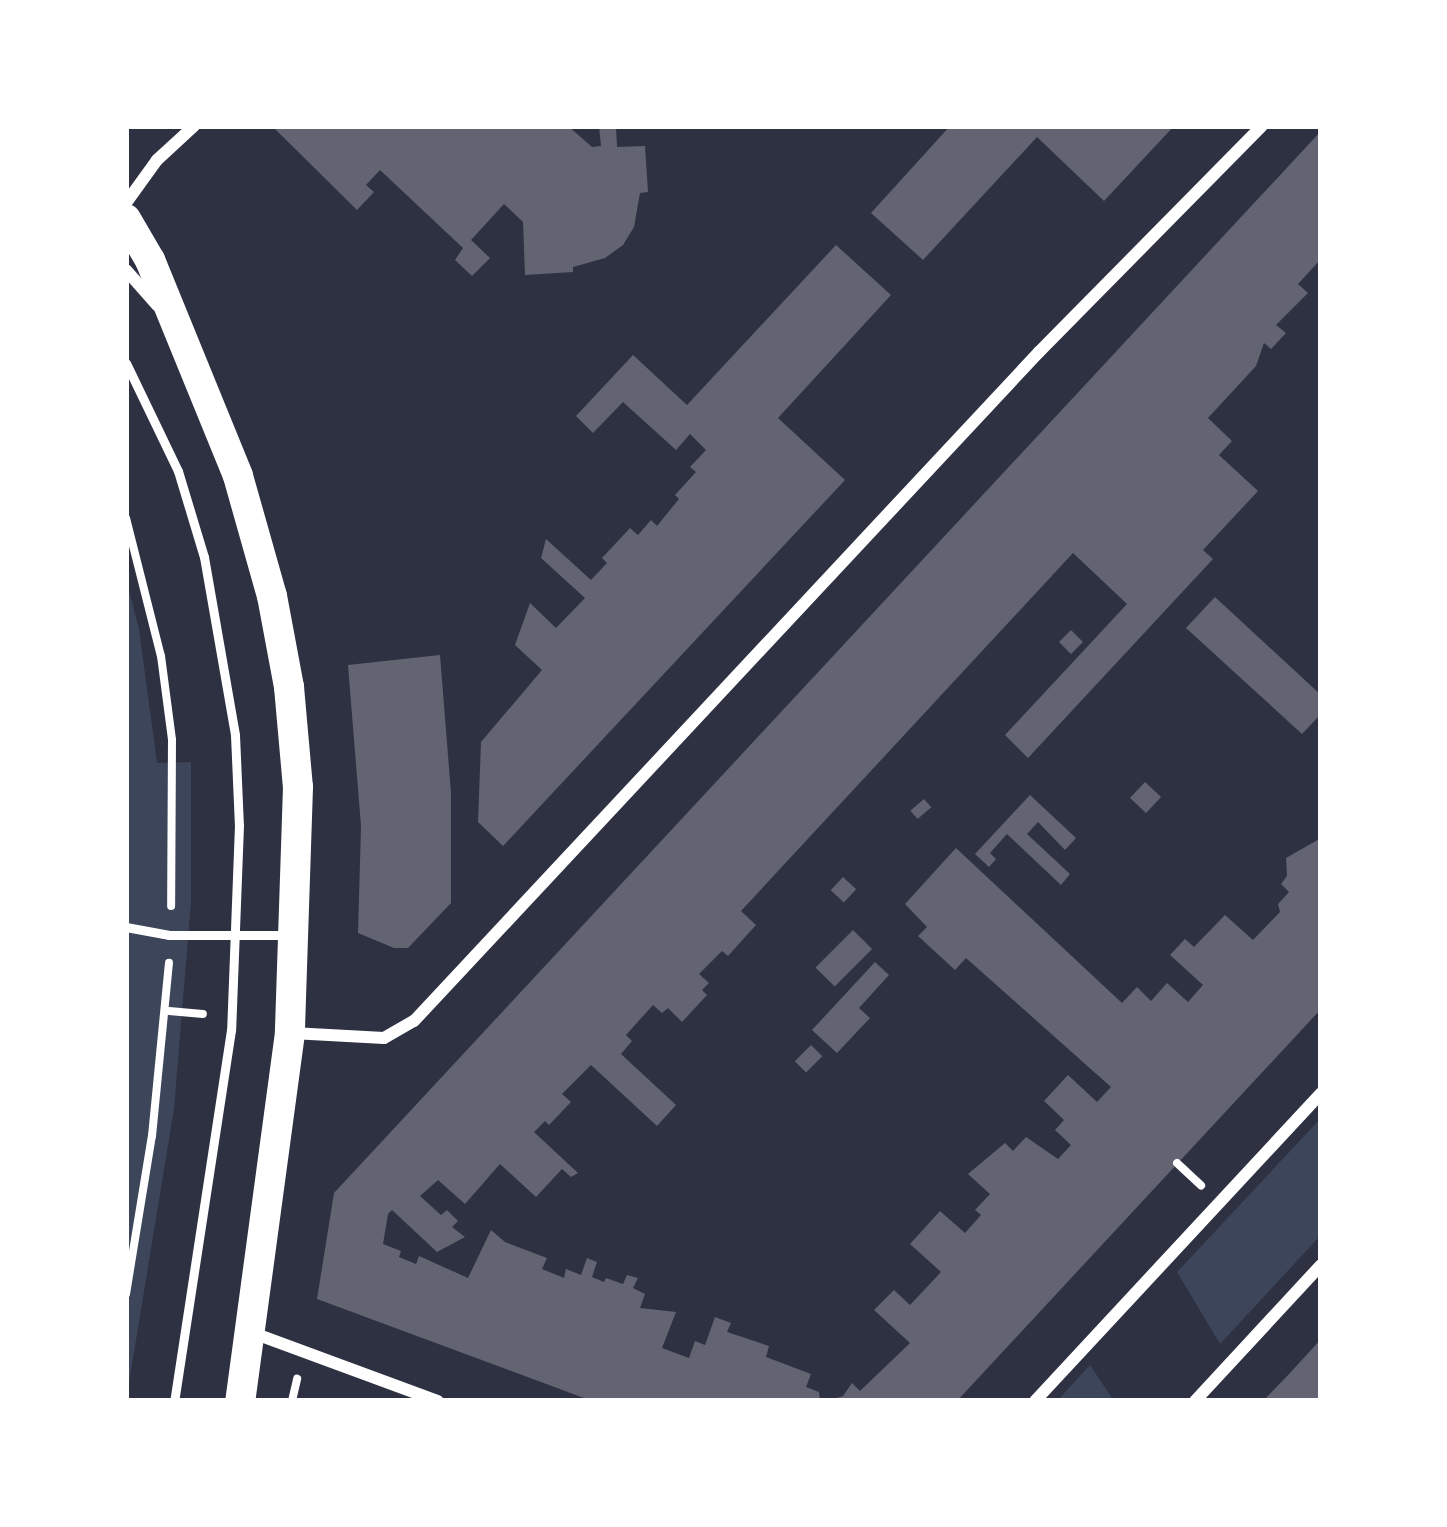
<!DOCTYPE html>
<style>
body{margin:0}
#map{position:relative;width:1447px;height:1527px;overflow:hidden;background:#2d3142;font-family:"Fira Sans Condensed",sans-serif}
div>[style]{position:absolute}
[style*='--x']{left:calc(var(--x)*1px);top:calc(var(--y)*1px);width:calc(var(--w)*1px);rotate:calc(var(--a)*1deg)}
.green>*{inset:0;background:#3c4559}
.building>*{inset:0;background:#626471;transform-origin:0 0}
.path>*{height:8px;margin:-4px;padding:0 4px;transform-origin:4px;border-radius:4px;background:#fff}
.service>*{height:9px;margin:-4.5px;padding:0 4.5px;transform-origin:4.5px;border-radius:4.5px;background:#fff}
.minor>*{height:12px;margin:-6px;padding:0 6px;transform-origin:6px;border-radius:6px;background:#fff}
.primary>*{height:30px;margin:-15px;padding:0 15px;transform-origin:15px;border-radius:15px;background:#fff}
span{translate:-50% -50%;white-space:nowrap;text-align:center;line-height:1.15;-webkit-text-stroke:10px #fff;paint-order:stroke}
.frame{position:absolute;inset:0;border:129px solid #fff;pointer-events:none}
</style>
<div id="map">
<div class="green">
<i style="clip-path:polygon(126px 579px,139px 629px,157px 763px,191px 762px,191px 902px,174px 1109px,126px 1401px)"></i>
<i style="clip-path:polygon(1321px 1118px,1321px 1235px,1220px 1344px,1177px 1272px)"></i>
<i style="clip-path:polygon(1090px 1365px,1114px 1401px,1057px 1401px)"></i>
</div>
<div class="building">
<i style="clip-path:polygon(272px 126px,568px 126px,592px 147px,601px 146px,599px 126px,616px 126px,617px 147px,645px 146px,648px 192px,640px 193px,634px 227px,623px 245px,605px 258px,573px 267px,573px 272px,525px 275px,523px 222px,504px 204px,471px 240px,490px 258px,472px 276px,455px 260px,463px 248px,380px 170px,366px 185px,374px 192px,357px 210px)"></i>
<i style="clip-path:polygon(950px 126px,1174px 126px,1104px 201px,1037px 137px,923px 260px,871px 213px)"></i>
<i style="clip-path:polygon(1321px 131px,1321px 259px,1298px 284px,1308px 293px,1276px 325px,1286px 333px,1271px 349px,1264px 343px,1256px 366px,1208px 418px,1232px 441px,1219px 455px,1258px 491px,1203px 550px,1213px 559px,1028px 758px,1005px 735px,1127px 604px,1073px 553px,741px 911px,756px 925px,728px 956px,722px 951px,699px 974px,709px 983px,702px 990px,707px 995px,682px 1022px,668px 1008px,662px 1013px,653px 1005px,626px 1035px,632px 1041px,621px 1054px,676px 1105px,657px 1126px,591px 1065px,562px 1094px,571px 1102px,549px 1125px,545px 1121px,534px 1132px,578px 1173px,571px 1177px,562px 1169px,536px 1197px,500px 1164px,465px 1204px,438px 1180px,420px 1196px,441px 1215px,447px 1210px,458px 1221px,452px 1227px,465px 1237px,437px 1252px,392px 1210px,388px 1214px,383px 1244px,401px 1251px,399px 1257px,416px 1264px,419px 1256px,468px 1278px,491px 1230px,505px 1242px,547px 1258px,542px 1269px,564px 1278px,566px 1269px,581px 1275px,587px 1258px,597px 1262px,592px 1277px,604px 1282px,606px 1278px,623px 1284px,627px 1275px,638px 1278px,633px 1288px,645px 1294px,640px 1308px,676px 1312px,662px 1348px,689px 1358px,695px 1341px,705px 1345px,715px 1317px,731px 1323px,727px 1332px,769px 1346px,766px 1357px,811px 1374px,806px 1387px,819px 1392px,820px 1401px,592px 1401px,317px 1299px,334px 1193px)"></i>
<i style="clip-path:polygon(836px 245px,891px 295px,778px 418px,845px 480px,503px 846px,478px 822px,481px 742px,542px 670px,515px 645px,530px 603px,556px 628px,585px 598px,541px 558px,546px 539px,591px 580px,607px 563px,602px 558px,630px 528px,638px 535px,651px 520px,657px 526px,679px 499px,675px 495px,696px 472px,690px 467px,706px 450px,690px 434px,676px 450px,623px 402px,593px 433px,576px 416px,633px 355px,687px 405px)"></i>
<i style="clip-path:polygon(1215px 597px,1321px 695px,1321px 714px,1302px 734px,1186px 628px)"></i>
<i style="left:1071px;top:630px;width:17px;height:17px;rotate:45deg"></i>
<i style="clip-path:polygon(440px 655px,451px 793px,451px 903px,408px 948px,394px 948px,358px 933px,361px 826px,348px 665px)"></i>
<i style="left:1145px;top:782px;width:22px;height:22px;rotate:43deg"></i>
<i style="clip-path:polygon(1030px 795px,1076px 838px,1065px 850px,1038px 822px,1027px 834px,1070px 874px,1061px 885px,1007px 834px,990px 853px,996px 859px,989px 867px,975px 854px)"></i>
<i style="left:924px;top:799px;width:11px;height:18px;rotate:49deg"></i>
<i style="clip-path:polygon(1321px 838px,1321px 1009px,957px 1401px,827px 1401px,843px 1396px,852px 1383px,860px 1391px,910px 1343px,874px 1310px,894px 1290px,910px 1305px,941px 1272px,910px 1244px,940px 1211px,965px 1233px,981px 1215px,975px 1210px,990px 1194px,968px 1174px,1005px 1143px,1013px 1151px,1026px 1137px,1058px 1159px,1071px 1145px,1055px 1130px,1064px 1120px,1044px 1101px,1068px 1075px,1097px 1102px,1111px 1087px,966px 958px,955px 970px,918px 936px,927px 927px,905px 904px,956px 848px,1122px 1003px,1137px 987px,1151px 1001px,1167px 983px,1188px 1002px,1203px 985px,1170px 955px,1185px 939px,1194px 947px,1225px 915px,1253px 940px,1280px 912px,1278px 904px,1289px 892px,1281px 884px,1287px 876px,1286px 858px)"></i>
<i style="left:843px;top:877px;width:18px;height:18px;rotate:43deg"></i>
<i style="left:853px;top:930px;width:27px;height:53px;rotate:45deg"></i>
<i style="clip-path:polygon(875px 962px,889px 975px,859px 1008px,870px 1018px,837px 1053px,812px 1030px)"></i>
<i style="left:811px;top:1045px;width:16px;height:23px;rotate:45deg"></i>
<i style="clip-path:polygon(1321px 1339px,1321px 1401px,1263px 1401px,1290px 1373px)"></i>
</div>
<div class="path">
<i style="--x:126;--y:518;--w:142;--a:75.8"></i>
<i style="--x:161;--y:656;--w:85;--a:82.5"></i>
<i style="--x:172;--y:740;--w:166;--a:90.3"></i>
<i style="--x:169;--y:1011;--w:34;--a:5"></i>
<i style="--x:1177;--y:1163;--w:33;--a:43"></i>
<i style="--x:126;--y:1294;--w:160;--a:-80.7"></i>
<i style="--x:152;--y:1136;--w:174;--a:-84.4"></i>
<i style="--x:292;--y:1401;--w:23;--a:-77"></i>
</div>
<div class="service">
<i style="--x:126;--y:363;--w:120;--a:64.3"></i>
<i style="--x:178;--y:471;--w:90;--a:73.2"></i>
<i style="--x:204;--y:557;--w:181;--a:80.1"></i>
<i style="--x:235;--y:735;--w:90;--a:87.5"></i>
<i style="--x:239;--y:825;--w:205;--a:92.2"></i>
<i style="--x:231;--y:1030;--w:375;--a:98.7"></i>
<i style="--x:126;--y:927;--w:44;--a:10.5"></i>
<i style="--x:169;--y:935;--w:119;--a:0"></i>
</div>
<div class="minor">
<i style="--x:126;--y:203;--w:53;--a:-54.2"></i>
<i style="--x:157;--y:160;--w:50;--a:-42.6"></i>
<i style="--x:126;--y:270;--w:47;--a:48.5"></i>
<i style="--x:292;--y:1033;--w:92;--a:3.1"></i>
<i style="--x:384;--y:1038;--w:34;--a:-30"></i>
<i style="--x:414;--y:1021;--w:916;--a:-46.95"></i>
<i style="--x:1039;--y:352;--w:317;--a:-45.4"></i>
<i style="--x:253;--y:1333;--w:197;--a:20.2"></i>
<i style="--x:1035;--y:1401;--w:420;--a:-47.1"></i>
<i style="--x:1195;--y:1401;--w:185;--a:-47.2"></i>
</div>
<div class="primary">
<i style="--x:126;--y:219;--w:48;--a:59.7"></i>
<i style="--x:150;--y:260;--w:233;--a:67.8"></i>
<i style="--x:238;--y:476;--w:125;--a:74.2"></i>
<i style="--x:272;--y:596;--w:93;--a:79.4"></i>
<i style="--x:289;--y:687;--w:100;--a:84.9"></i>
<i style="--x:298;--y:787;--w:246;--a:91.9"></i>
<i style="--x:290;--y:1033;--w:371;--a:97.7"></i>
</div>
<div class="frame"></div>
</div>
